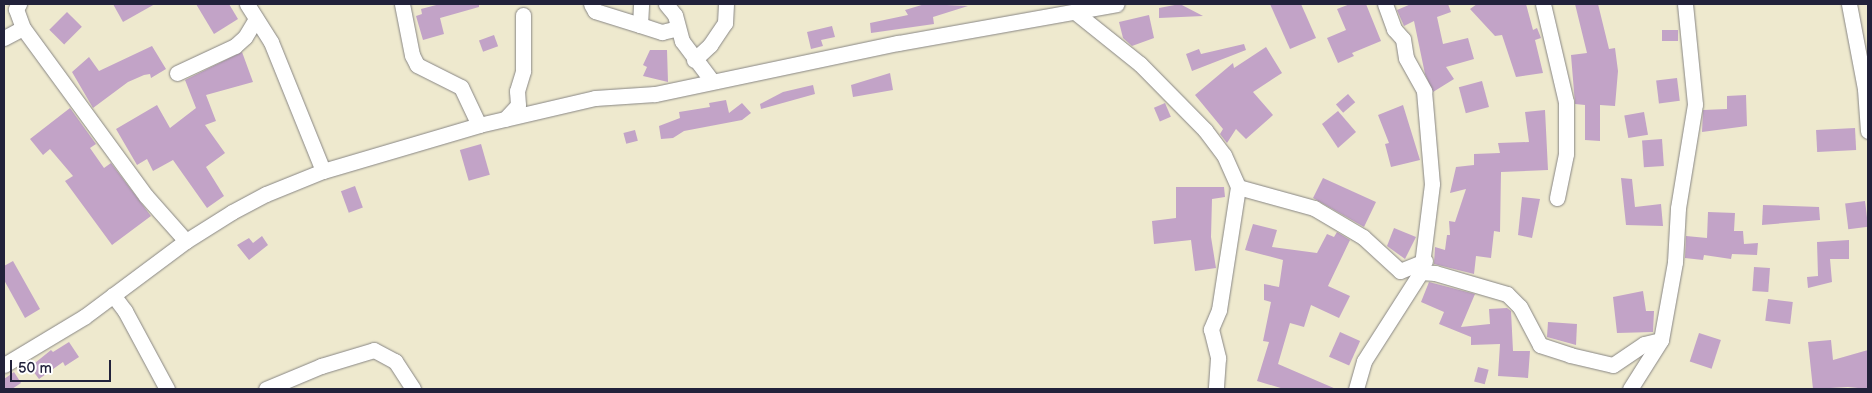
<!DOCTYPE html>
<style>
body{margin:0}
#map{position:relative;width:1872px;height:393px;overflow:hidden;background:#eee9ce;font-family:"Balsamiq Sans",sans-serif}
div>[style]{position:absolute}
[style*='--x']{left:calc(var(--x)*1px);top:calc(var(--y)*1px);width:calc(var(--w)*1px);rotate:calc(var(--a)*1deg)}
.building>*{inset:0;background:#c2a3c7;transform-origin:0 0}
.roads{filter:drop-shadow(0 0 1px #888684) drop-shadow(0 0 1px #888684)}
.minor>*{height:15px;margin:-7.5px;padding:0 7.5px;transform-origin:7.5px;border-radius:7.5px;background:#fff}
span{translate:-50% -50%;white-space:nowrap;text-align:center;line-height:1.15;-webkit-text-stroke:5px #fff;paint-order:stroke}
.frame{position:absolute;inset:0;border:5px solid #22223b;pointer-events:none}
.scale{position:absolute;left:10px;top:360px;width:101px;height:22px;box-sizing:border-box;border:2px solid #22223b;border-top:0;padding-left:6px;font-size:15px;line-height:18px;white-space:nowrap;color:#22223b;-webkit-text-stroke:4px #fff;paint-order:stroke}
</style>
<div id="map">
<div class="building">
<i style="clip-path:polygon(113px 4px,155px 4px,123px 22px)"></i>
<i style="clip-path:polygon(196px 4px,229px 4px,238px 19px,214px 34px)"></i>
<i style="clip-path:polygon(440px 4px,479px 4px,479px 7px,440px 18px,444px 34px,423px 40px,416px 16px,422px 14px,421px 9px)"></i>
<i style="clip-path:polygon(925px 4px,968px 6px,933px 17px,934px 24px,871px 33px,870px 23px,908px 15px,905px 10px)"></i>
<i style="clip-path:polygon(1180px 4px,1203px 16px,1159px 18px,1159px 8px)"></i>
<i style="clip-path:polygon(1270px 4px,1301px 4px,1316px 38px,1290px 49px)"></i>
<i style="clip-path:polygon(1350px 4px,1366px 4px,1381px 41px,1352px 53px,1354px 56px,1338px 63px,1327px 38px,1346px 30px,1337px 9px)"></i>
<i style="clip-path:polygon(1411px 4px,1448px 4px,1451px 12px,1437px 17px,1443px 44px,1468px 38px,1474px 59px,1446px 67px,1454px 79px,1433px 92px,1425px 74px,1414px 21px,1404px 26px,1397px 10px)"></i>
<i style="clip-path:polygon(1477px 4px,1526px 4px,1533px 30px,1537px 28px,1541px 38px,1535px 40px,1543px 73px,1516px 77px,1502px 35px,1495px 36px,1470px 9px)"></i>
<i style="clip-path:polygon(1575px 4px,1598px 4px,1609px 49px,1615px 48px,1618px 71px,1615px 106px,1600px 105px,1600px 141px,1585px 140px,1585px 105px,1575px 104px,1571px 55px,1587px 53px)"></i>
<i style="left:67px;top:12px;width:21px;height:25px;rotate:45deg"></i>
<i style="clip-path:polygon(1149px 15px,1154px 38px,1132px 46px,1123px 38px,1119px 22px)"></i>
<i style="clip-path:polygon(832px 26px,835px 37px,821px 40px,823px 46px,811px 49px,807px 32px)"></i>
<i style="left:1662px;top:30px;width:16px;height:11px"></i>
<i style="left:494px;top:35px;width:12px;height:16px;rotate:70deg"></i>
<i style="clip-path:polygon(1244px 44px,1246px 50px,1192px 71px,1186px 54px,1199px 49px,1201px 54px)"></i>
<i style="clip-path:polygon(152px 46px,166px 69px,151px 78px,150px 74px,144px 75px,128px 82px,93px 108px,72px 72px,89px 57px,99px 71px)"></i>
<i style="clip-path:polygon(1266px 47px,1282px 73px,1253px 92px,1273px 115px,1246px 139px,1236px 129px,1227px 143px,1220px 134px,1223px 129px,1195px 95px,1233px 63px,1234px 68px)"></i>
<i style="clip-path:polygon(650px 50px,667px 50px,668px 82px,643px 76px,647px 67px,643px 65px)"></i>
<i style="clip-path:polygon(242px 52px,253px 82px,206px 95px,216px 121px,205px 125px,225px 153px,206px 167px,224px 196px,207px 208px,173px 160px,153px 171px,147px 159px,137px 165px,116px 129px,157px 105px,170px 128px,196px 108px,185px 80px)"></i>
<i style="clip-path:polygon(890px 73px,893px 90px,853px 97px,851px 85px)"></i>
<i style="left:1677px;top:78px;width:23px;height:21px;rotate:83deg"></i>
<i style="left:1482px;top:81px;width:27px;height:24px;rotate:75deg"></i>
<i style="clip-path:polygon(813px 85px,815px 94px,761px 109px,760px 104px,783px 92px)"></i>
<i style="left:1348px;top:94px;width:11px;height:16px;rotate:49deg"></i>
<i style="clip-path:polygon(1746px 95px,1747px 126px,1702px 132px,1703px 110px,1727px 109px,1727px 96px)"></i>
<i style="clip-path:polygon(726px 100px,729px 113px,742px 103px,751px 113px,742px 120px,684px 131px,673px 138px,661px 139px,659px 126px,680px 118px,679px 112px,710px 107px,709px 103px)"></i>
<i style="left:1165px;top:103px;width:15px;height:12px;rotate:67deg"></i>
<i style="clip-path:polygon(1403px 105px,1420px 160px,1391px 167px,1385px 144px,1389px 143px,1378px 115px)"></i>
<i style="clip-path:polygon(70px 108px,96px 144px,90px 148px,104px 168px,111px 163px,151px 216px,112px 245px,65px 181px,73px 176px,50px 149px,43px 155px,30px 139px)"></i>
<i style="clip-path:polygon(1545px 110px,1548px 170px,1501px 172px,1500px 232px,1494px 231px,1491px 258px,1476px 256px,1474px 274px,1434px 264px,1435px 247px,1445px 250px,1447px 235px,1450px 235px,1449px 221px,1455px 222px,1466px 189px,1450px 193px,1456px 167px,1474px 165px,1474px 154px,1500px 153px,1498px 143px,1529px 142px,1525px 112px)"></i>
<i style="clip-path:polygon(1338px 111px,1356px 132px,1338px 148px,1322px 124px)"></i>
<i style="left:1644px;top:112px;width:23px;height:20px;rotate:80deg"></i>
<i style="left:1855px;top:128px;width:22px;height:39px;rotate:87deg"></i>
<i style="left:635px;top:130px;width:11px;height:12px;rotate:75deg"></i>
<i style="left:1662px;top:139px;width:27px;height:20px;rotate:86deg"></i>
<i style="left:481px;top:144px;width:32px;height:22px;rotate:74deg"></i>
<i style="clip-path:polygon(1323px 178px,1376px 202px,1364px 227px,1313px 198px)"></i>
<i style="clip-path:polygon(1621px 178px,1632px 179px,1635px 207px,1661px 204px,1663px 226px,1626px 225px)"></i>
<i style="left:355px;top:186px;width:23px;height:15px;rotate:70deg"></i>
<i style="clip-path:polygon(1176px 187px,1224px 187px,1225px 197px,1212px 199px,1211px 237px,1216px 268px,1195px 271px,1191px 240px,1154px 244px,1152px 221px,1176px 218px)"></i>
<i style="clip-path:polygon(1522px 197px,1540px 199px,1532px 238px,1518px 235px)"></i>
<i style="left:1865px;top:201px;width:26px;height:20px;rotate:83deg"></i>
<i style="clip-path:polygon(1763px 205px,1819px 207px,1820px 220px,1762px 225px)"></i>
<i style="clip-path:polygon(1708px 212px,1735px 213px,1734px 231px,1743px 231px,1744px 244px,1758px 243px,1757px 255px,1732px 254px,1731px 259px,1704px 255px,1703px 260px,1685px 258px,1686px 236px,1707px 238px)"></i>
<i style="clip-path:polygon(1253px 224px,1277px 230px,1272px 247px,1317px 253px,1327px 234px,1334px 237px,1337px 232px,1350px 240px,1328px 286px,1350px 296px,1339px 318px,1311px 305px,1304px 327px,1290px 323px,1278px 364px,1336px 389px,1284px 389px,1257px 381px,1269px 342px,1263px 341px,1271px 302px,1264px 300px,1264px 284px,1279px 287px,1283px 260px,1245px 250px)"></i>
<i style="clip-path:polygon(1394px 228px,1416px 237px,1405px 259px,1387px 246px)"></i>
<i style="clip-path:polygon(262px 236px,268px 245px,249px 260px,237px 245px,249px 238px,253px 243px)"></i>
<i style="clip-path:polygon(1849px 240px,1849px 259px,1830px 259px,1832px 282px,1808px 288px,1807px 277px,1818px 276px,1817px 242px)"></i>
<i style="clip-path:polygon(13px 261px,40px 309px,25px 318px,4px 280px,4px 266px)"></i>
<i style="left:1754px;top:267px;width:16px;height:24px;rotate:4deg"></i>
<i style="clip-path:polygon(1429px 282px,1475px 294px,1461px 327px,1490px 324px,1489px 309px,1507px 308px,1511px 311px,1513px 351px,1530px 351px,1528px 378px,1498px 376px,1500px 344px,1471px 345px,1471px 337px,1439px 324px,1444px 312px,1421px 302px)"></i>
<i style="clip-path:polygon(1643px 291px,1646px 311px,1654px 311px,1653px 332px,1617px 333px,1613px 297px)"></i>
<i style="left:1768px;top:299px;width:25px;height:22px;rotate:7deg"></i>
<i style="clip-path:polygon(1548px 322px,1577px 324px,1576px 345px,1547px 337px)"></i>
<i style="left:1340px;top:332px;width:22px;height:27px;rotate:24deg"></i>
<i style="left:1699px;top:333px;width:23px;height:30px;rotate:18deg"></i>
<i style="clip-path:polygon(1831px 340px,1833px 360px,1868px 350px,1868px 389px,1848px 387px,1813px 389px,1808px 342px)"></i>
<i style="clip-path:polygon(69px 342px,79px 357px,65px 366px,63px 362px,39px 379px,30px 367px,51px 350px,53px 352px)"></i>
<i style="left:1478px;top:367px;width:11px;height:15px;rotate:15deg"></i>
<i style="clip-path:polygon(14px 372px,21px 383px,12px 389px,4px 389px,4px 379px)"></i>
</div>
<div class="roads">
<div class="minor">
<i style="--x:19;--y:4;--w:6;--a:121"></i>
<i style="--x:16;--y:9;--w:20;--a:70"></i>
<i style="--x:23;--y:28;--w:208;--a:53.8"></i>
<i style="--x:146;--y:196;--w:60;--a:48.4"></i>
<i style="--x:247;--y:4;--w:45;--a:57.7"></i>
<i style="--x:271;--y:42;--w:139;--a:68"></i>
<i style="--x:402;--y:4;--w:52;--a:78.9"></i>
<i style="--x:412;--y:55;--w:11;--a:63"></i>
<i style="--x:417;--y:65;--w:49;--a:26.6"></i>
<i style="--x:461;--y:87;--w:42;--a:64.7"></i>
<i style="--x:591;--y:4;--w:8;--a:60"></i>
<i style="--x:595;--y:11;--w:47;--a:17.3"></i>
<i style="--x:640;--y:25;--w:21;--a:-87"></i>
<i style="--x:666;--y:4;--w:14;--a:51"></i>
<i style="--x:675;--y:15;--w:27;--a:75"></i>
<i style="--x:682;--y:41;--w:50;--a:53.1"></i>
<i style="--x:1385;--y:4;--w:27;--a:70"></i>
<i style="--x:1394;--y:29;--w:13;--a:48"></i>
<i style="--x:1403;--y:39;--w:19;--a:81"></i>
<i style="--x:1406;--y:58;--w:38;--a:61"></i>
<i style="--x:1424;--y:91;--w:93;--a:85.1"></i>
<i style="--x:1432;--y:184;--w:89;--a:97.1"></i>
<i style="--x:1421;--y:272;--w:14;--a:4"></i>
<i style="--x:1435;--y:273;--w:75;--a:16.3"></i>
<i style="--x:1507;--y:294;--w:18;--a:45"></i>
<i style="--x:1520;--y:307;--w:43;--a:62.2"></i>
<i style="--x:1540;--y:345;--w:32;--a:18"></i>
<i style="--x:1570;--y:355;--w:44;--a:13.1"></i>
<i style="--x:1613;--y:365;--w:37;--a:-34"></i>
<i style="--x:1644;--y:344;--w:17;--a:-13"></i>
<i style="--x:1543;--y:4;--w:101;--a:76.8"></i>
<i style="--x:1566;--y:102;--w:52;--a:90"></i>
<i style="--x:1566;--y:154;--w:45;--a:101.6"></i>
<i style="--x:1849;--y:4;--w:86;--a:79.3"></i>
<i style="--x:1865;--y:89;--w:42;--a:85.9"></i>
<i style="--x:1075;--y:12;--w:83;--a:38.7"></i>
<i style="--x:1140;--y:64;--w:93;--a:45.4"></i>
<i style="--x:1205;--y:130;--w:31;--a:53"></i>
<i style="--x:1224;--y:155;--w:35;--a:66"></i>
<i style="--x:1238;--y:187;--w:124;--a:98.8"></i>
<i style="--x:1219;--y:310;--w:21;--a:113"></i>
<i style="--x:1211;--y:329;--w:30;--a:76"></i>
<i style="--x:1218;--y:358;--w:31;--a:94"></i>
<i style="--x:640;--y:25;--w:23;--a:18"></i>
<i style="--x:662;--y:32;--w:16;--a:-14"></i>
<i style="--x:4;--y:38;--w:21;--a:-28"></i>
<i style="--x:694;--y:60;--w:22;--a:-43"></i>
<i style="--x:710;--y:45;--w:27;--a:-56"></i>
<i style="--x:725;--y:23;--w:19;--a:-87"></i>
<i style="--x:177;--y:73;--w:64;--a:-25"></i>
<i style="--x:235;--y:46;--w:13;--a:-42"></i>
<i style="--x:245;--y:37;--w:21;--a:-59"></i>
<i style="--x:505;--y:119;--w:19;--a:-47"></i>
<i style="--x:518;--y:105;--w:14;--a:-94"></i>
<i style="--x:517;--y:91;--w:21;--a:-73"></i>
<i style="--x:523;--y:71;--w:56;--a:-90"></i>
<i style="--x:1238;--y:187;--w:79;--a:15.4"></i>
<i style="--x:1314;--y:208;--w:57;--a:30.6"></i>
<i style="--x:1363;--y:237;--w:50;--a:42.6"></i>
<i style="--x:1400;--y:271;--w:27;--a:-22"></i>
<i style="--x:113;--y:295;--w:20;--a:53"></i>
<i style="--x:125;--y:311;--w:89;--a:61.7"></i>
<i style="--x:4;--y:365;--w:93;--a:-31"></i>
<i style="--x:84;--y:317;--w:127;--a:-36.7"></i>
<i style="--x:186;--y:241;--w:54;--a:-32.2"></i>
<i style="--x:232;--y:212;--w:38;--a:-28"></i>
<i style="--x:266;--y:194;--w:61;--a:-22"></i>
<i style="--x:323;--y:171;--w:163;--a:-16.4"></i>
<i style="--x:479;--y:125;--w:119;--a:-13.1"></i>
<i style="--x:595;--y:98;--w:60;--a:-3.8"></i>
<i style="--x:655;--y:94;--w:248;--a:-11.9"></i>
<i style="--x:898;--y:43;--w:222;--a:-10.1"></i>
<i style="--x:266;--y:389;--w:60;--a:-22.7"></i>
<i style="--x:321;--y:366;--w:55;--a:-16.8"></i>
<i style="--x:374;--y:350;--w:24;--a:28"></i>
<i style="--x:395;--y:361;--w:33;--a:57"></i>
<i style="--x:1356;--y:389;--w:29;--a:-74"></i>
<i style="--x:1364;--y:361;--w:106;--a:-57.4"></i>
<i style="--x:1630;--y:389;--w:58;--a:-57.7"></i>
<i style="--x:1661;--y:340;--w:79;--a:-79.8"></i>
<i style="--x:1675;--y:262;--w:54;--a:-86.8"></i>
<i style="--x:1678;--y:208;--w:105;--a:-80.7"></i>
<i style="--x:1695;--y:104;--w:100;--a:-95.7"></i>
</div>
</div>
<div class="frame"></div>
<div class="scale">50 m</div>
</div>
